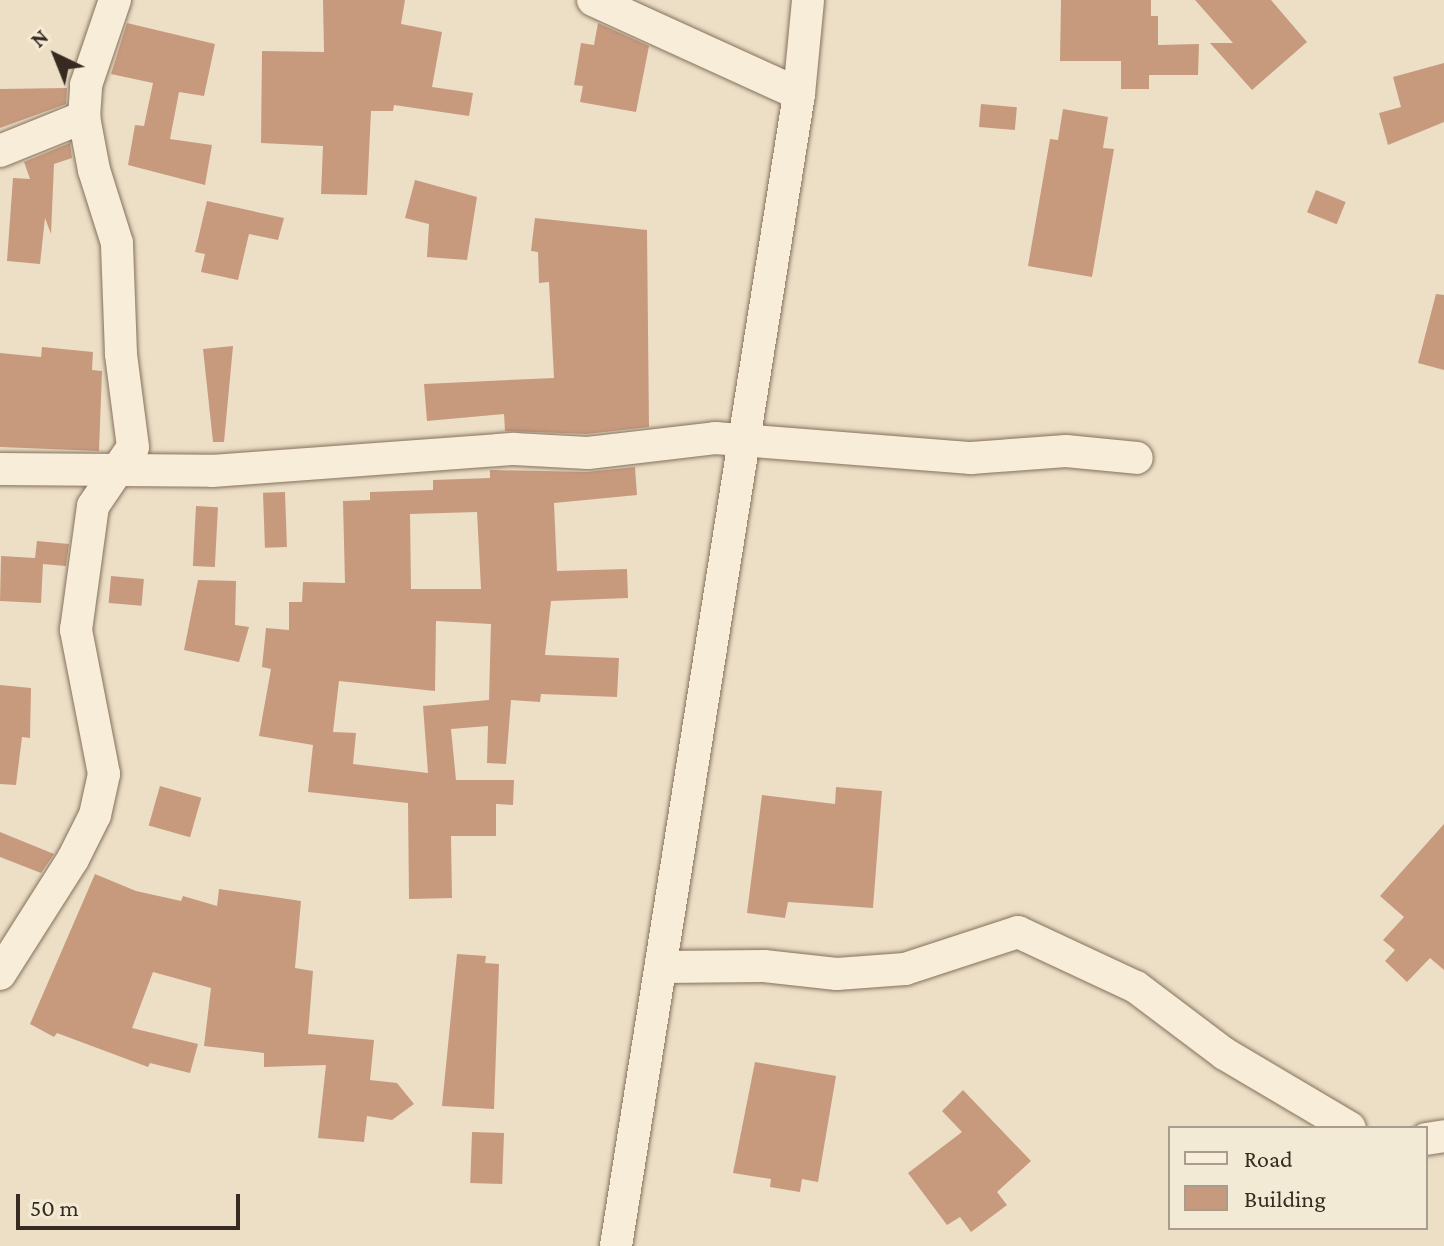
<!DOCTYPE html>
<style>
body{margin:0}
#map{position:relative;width:1444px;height:1246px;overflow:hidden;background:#ecdfc6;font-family:"Crimson Pro",serif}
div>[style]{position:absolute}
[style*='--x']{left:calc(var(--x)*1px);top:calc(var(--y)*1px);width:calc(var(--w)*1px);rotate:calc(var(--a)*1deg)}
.building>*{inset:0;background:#c79a7e;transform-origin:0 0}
.roads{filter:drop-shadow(0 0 2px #86715d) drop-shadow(0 0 2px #86715d)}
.minor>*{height:32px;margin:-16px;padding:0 16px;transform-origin:16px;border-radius:16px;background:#f7edd8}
span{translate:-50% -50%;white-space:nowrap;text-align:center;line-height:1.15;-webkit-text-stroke:7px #f3ead5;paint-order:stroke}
.legend{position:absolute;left:1168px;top:1126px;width:260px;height:104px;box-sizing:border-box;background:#f3ead5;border:2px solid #a89d8d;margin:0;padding:10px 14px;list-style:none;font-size:24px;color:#372a20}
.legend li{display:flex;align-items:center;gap:16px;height:40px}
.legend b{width:40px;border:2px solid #a89d8d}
.north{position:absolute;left:16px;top:16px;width:80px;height:80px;-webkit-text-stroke:6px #f3ead5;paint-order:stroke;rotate:317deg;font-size:22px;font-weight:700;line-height:32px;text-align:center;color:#372a20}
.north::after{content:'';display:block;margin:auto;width:28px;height:36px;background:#372a20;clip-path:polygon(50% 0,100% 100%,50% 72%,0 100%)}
.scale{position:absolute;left:16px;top:1194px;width:224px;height:36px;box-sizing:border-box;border:4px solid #372a20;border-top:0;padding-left:10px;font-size:24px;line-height:28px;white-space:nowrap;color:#372a20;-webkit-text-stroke:6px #f3ead5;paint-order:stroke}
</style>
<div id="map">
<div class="building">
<i style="clip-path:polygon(323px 0,405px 0,401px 24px,442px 32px,432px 87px,473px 93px,469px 116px,394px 105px,393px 111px,371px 111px,367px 195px,321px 194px,323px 146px,261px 143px,262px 51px,324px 52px)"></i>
<i style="clip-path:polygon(1061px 0,1151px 0,1151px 16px,1158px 16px,1158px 45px,1199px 44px,1198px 75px,1149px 75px,1149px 89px,1121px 89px,1121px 61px,1060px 61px)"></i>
<i style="clip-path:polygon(1195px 0,1271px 0,1307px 42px,1252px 90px,1210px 43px,1233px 43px)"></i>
<i style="clip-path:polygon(127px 23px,215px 44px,204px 96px,179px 92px,170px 139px,212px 145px,205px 185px,128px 165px,135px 125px,144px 126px,153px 83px,111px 74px)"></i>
<i style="clip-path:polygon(598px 23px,649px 46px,636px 112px,580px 102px,583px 86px,574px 85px,581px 43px,594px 45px)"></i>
<i style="clip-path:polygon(1444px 63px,1444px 122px,1388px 145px,1379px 113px,1401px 107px,1393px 77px)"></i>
<i style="clip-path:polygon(67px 88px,66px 104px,0 128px,0 89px)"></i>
<i style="left:981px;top:104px;width:36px;height:23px;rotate:5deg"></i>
<i style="clip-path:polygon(1063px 109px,1108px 117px,1103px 148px,1114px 149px,1092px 277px,1028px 266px,1050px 139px,1058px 140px)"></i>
<i style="clip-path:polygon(70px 143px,72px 158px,54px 164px,51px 234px,45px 218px,40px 264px,7px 261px,13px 178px,30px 179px,24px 162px)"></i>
<i style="clip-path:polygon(415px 180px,477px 197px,467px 260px,427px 257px,429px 224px,405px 218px)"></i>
<i style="left:1316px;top:190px;width:32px;height:24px;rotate:22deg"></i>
<i style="clip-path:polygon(207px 201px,284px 218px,278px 240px,249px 234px,238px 280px,201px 272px,205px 254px,195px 252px)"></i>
<i style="clip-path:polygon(535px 218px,647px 230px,649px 427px,587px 434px,505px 431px,504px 414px,427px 421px,424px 384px,554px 378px,549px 282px,539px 283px,538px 252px,531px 251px)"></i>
<i style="clip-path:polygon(1436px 294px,1444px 295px,1444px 370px,1418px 363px)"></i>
<i style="clip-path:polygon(233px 346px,224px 442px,213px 442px,203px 349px)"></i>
<i style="clip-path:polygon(42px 347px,93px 352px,92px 370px,102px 371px,99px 451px,0 447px,0 353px,41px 357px)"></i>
<i style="clip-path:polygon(evenodd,635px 467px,637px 495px,554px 503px,557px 571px,627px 569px,628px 598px,551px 601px,545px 655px,619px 658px,617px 697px,541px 694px,540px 702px,511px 700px,506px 764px,487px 763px,488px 726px,451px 729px,456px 780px,514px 780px,513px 805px,496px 804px,496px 836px,451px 836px,452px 898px,409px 899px,408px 803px,308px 792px,313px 745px,259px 736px,271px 669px,262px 667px,266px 628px,289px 630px,289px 602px,302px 602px,303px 582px,345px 583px,343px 501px,370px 500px,370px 492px,433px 490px,433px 480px,490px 478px,490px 470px,587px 472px,635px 467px,477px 512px,481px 589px,411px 589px,410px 514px,477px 512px,635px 467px,436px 621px,491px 624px,489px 700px,423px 706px,428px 773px,353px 764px,356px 733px,333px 732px,339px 681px,435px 691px,436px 621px)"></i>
<i style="left:285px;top:492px;width:55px;height:22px;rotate:88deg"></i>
<i style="left:196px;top:506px;width:22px;height:60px;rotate:3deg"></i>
<i style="clip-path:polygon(37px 541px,69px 544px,66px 566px,43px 564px,41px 603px,0 601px,1px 556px,35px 558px)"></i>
<i style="left:111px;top:576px;width:33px;height:27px;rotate:5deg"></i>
<i style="clip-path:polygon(198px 580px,236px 581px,235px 625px,249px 627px,239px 662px,184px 650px)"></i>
<i style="clip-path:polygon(0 685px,31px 688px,30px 738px,22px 737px,16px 785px,0 784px)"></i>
<i style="left:160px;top:786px;width:43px;height:41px;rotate:16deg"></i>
<i style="clip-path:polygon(836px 787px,882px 791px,873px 908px,788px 902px,785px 918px,747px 913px,762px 795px,835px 804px)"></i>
<i style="clip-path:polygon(1444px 824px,1444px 970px,1430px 958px,1407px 982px,1385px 961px,1395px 950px,1383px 940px,1404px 917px,1380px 896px)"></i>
<i style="clip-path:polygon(0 832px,54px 854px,41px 873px,0 857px)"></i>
<i style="clip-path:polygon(95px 874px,136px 891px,181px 901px,183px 896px,217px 906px,219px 889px,301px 901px,295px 968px,313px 971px,308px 1034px,374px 1040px,370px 1080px,397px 1083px,414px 1104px,392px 1120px,367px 1116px,364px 1142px,318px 1138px,326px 1065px,264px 1067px,264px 1053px,204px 1046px,211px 988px,153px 972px,132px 1028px,198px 1044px,190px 1073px,150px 1063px,148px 1067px,57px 1033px,54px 1037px,30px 1024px)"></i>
<i style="clip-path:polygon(457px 954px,486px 956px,485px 963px,499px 964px,494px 1109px,442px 1106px)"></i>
<i style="clip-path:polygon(755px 1062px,836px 1076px,818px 1182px,802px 1179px,800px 1192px,770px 1187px,771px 1179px,733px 1173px)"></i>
<i style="clip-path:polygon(963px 1090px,1031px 1161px,997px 1192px,1007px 1205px,971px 1232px,960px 1217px,947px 1225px,908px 1173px,962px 1132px,942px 1111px)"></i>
<i style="left:472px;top:1132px;width:32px;height:51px;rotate:2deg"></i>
</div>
<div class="roads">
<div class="minor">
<i style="--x:593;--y:0;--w:226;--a:24.5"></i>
<i style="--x:0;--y:151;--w:91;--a:-22"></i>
<i style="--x:0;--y:469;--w:212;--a:0.5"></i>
<i style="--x:212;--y:471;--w:303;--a:-4.2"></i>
<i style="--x:514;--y:449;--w:74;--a:3.1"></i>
<i style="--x:588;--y:453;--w:128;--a:-6.7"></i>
<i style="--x:715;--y:438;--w:257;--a:4.5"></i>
<i style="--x:971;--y:458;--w:95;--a:-4.2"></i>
<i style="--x:1066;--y:451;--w:71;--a:5.6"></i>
<i style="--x:664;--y:967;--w:100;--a:-0.6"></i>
<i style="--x:764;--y:966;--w:73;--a:6.3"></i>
<i style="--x:837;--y:974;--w:68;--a:-4.2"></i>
<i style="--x:905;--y:969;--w:119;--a:-18.1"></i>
<i style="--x:1018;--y:932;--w:130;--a:25"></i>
<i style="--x:1136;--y:987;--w:111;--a:37"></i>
<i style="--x:1225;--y:1054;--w:145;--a:30.6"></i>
<i style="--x:0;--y:974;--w:136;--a:-57.6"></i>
<i style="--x:73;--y:859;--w:49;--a:-63.4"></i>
<i style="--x:95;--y:815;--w:42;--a:-77.6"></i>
<i style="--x:104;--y:774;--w:147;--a:-101"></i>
<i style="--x:76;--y:630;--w:125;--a:-82.2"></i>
<i style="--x:93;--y:506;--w:71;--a:-55.9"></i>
<i style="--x:133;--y:447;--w:94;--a:-97.4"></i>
<i style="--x:121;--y:354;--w:111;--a:-92.1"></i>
<i style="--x:117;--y:243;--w:77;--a:-107.5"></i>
<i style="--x:94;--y:170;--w:54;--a:-100.7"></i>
<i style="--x:84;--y:117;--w:32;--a:-86"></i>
<i style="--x:86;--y:85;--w:90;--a:-71.2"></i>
<i style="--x:1426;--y:1139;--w:18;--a:-9"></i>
<i style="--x:616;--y:1246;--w:1166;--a:-80.97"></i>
<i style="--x:799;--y:94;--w:94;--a:-84.5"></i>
</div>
</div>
<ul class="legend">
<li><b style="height:10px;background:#f7edd8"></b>Road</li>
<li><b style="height:22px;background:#c79a7e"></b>Building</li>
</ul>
<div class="north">N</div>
<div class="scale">50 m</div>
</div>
